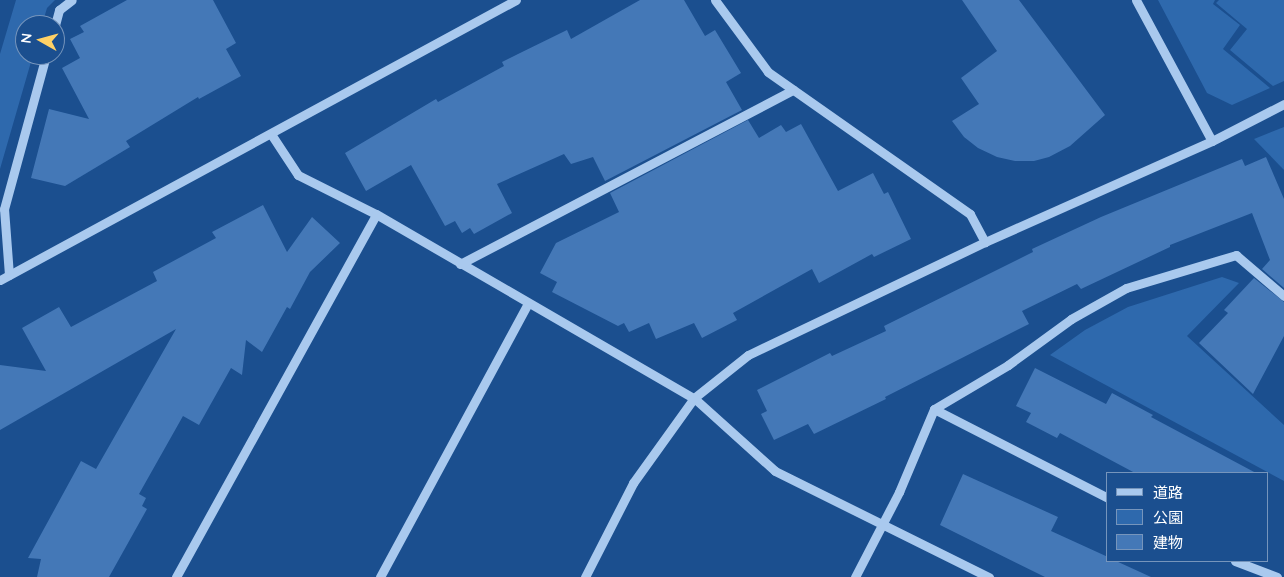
<!DOCTYPE html>
<meta charset="utf-8">
<style>
body{margin:0}
#map{position:relative;width:1284px;height:577px;overflow:hidden;background:#1b4f8f;font-family:Quicksand,"Noto Sans JP",sans-serif}
div>[style]{position:absolute}
[style*='--x']{left:calc(var(--x)*1px);top:calc(var(--y)*1px);width:calc(var(--w)*1px);rotate:calc(var(--a)*1deg)}
.green>*{inset:0;background:#2e69ad}
.building>*{inset:0;background:#4478b7}
.minor>*{height:9px;margin:-4.5px;padding:0 4.5px;transform-origin:4.5px;border-radius:4.5px;background:#a9c9ee}
span{translate:-50% -50%;white-space:nowrap;text-align:center;line-height:1.15;-webkit-text-stroke:4px #1b4f8f;paint-order:stroke}
.legend{position:absolute;left:1106px;top:472px;width:162px;height:90px;box-sizing:border-box;background:#1b4f8f;border:1px solid #7695bc;margin:0;padding:6px 9px;list-style:none;font-size:15px;color:#fff}
.legend li{display:flex;align-items:center;gap:10px;height:25px}
.legend b{width:25px;border:1px solid #7695bc}
.north{position:absolute;left:15px;top:15px;width:50px;height:50px;box-sizing:border-box;background:#1b4f8f;border:1px solid #7695bc;border-radius:50%;rotate:277deg;font-size:14px;font-weight:700;line-height:20px;text-align:center;color:#fff}
.north::after{content:'';display:block;margin:auto;width:18px;height:22px;background:#ffd166;clip-path:polygon(50% 0,100% 100%,50% 72%,0 100%)}
</style>
<div id="map">
<div class="green">
<i style="clip-path:polygon(16px 0,55px 0,47px 8px,42px 25px,25px 25px,25px 55px,33px 55px,0 169px,0 54px)"></i>
<i style="clip-path:polygon(1158px 0,1215px 0,1213px 4px,1240px 25px,1223px 49px,1270px 88px,1232px 105px,1207px 93px)"></i>
<i style="clip-path:polygon(1219px 0,1284px 0,1284px 81px,1273px 86px,1230px 50px,1247px 29px,1216px 3px)"></i>
<i style="clip-path:polygon(1284px 127px,1284px 170px,1254px 139px)"></i>
<i style="clip-path:polygon(1222px 277px,1239px 283px,1187px 336px,1284px 425px,1284px 481px,1050px 355px,1085px 330px,1128px 307px)"></i>
</div>
<div class="building">
<i style="clip-path:polygon(127px 0,213px 0,236px 43px,226px 49px,241px 76px,199px 99px,198px 97px,126px 141px,130px 147px,65px 186px,31px 178px,49px 109px,89px 119px,62px 68px,80px 58px,70px 39px,84px 32px,80px 26px)"></i>
<i style="clip-path:polygon(640px 0,684px 0,705px 36px,715px 30px,741px 73px,726px 82px,742px 110px,605px 181px,593px 157px,571px 164px,564px 154px,497px 184px,512px 213px,474px 234px,470px 228px,462px 233px,455px 221px,445px 226px,411px 165px,366px 191px,345px 153px,436px 99px,438px 102px,504px 66px,502px 62px,518px 54px,567px 30px,571px 39px)"></i>
<i style="clip-path:polygon(962px 0,1019px 0,1105px 115px,1070px 146px,1049px 157px,1034px 161px,1015px 161px,997px 157px,978px 148px,964px 137px,952px 121px,979px 104px,961px 78px,997px 51px)"></i>
<i style="clip-path:polygon(748px 120px,759px 138px,781px 125px,786px 132px,801px 124px,838px 191px,873px 173px,884px 194px,888px 192px,911px 239px,874px 257px,872px 254px,819px 283px,812px 269px,733px 313px,737px 320px,702px 338px,694px 323px,656px 339px,649px 323px,629px 332px,624px 323px,618px 326px,552px 292px,557px 282px,540px 273px,556px 243px,619px 212px,610px 193px)"></i>
<i style="clip-path:polygon(1266px 157px,1284px 199px,1284px 288px,1262px 269px,1270px 260px,1252px 213px,1170px 245px,1170px 247px,1081px 289px,1077px 284px,1022px 311px,1029px 324px,885px 397px,886px 399px,814px 434px,808px 424px,774px 440px,761px 414px,767px 411px,757px 390px,830px 353px,832px 356px,886px 331px,884px 326px,1033px 252px,1032px 249px,1101px 217px,1242px 159px,1245px 166px)"></i>
<i style="clip-path:polygon(263px 205px,287px 252px,312px 217px,340px 243px,310px 272px,290px 309px,287px 307px,262px 352px,246px 340px,242px 375px,231px 368px,199px 425px,183px 416px,139px 494px,146px 498px,142px 506px,147px 509px,109px 577px,37px 577px,41px 559px,28px 558px,81px 461px,96px 469px,176px 329px,0 430px,0 365px,46px 371px,22px 328px,59px 307px,71px 327px,157px 281px,153px 272px,216px 238px,212px 232px)"></i>
<i style="clip-path:polygon(1254px 278px,1284px 302px,1284px 336px,1253px 394px,1199px 343px,1228px 313px,1224px 310px)"></i>
<i style="clip-path:polygon(1035px 368px,1106px 404px,1112px 393px,1153px 415px,1151px 417px,1256px 473px,1135px 473px,1060px 433px,1057px 438px,1026px 422px,1031px 413px,1016px 406px)"></i>
<i style="clip-path:polygon(963px 474px,1058px 517px,1051px 531px,1108px 557px,1108px 561px,1116px 561px,1151px 577px,1045px 577px,940px 525px)"></i>
</div>
<div class="minor">
<i style="--x:715;--y:0;--w:89;--a:53.6"></i>
<i style="--x:768;--y:72;--w:247;--a:35.1"></i>
<i style="--x:970;--y:214;--w:32;--a:62"></i>
<i style="--x:1136;--y:0;--w:160;--a:61.7"></i>
<i style="--x:55;--y:25;--w:16;--a:-75"></i>
<i style="--x:59;--y:10;--w:16;--a:-38"></i>
<i style="--x:271;--y:134;--w:49;--a:56.6"></i>
<i style="--x:298;--y:175;--w:87;--a:26.6"></i>
<i style="--x:376;--y:214;--w:367;--a:30.1"></i>
<i style="--x:694;--y:398;--w:109;--a:42"></i>
<i style="--x:775;--y:471;--w:239;--a:26.4"></i>
<i style="--x:460;--y:264;--w:376;--a:-27.6"></i>
<i style="--x:9;--y:275;--w:66;--a:-94.3"></i>
<i style="--x:4;--y:209;--w:160;--a:-74.7"></i>
<i style="--x:0;--y:280;--w:587;--a:-28.49"></i>
<i style="--x:934;--y:409;--w:195;--a:27.1"></i>
<i style="--x:1235;--y:561;--w:45;--a:20.9"></i>
<i style="--x:176;--y:577;--w:414;--a:-61.1"></i>
<i style="--x:380;--y:577;--w:311;--a:-61.6"></i>
<i style="--x:585;--y:577;--w:106;--a:-62.9"></i>
<i style="--x:633;--y:483;--w:105;--a:-54.3"></i>
<i style="--x:694;--y:398;--w:69;--a:-38.5"></i>
<i style="--x:748;--y:355;--w:263;--a:-25.5"></i>
<i style="--x:985;--y:242;--w:248;--a:-24"></i>
<i style="--x:1212;--y:141;--w:81;--a:-27.2"></i>
<i style="--x:855;--y:577;--w:96;--a:-62.6"></i>
<i style="--x:899;--y:492;--w:90;--a:-67.1"></i>
<i style="--x:934;--y:409;--w:86;--a:-30.7"></i>
<i style="--x:1008;--y:365;--w:78;--a:-36.1"></i>
<i style="--x:1071;--y:319;--w:63;--a:-29.4"></i>
<i style="--x:1126;--y:288;--w:115;--a:-16.7"></i>
<i style="--x:1236;--y:255;--w:63;--a:40.5"></i>
</div>
<ul class="legend">
<li><b style="height:6px;background:#a9c9ee"></b>道路</li>
<li><b style="height:14px;background:#2e69ad"></b>公園</li>
<li><b style="height:14px;background:#4478b7"></b>建物</li>
</ul>
<div class="north">N</div>
</div>
